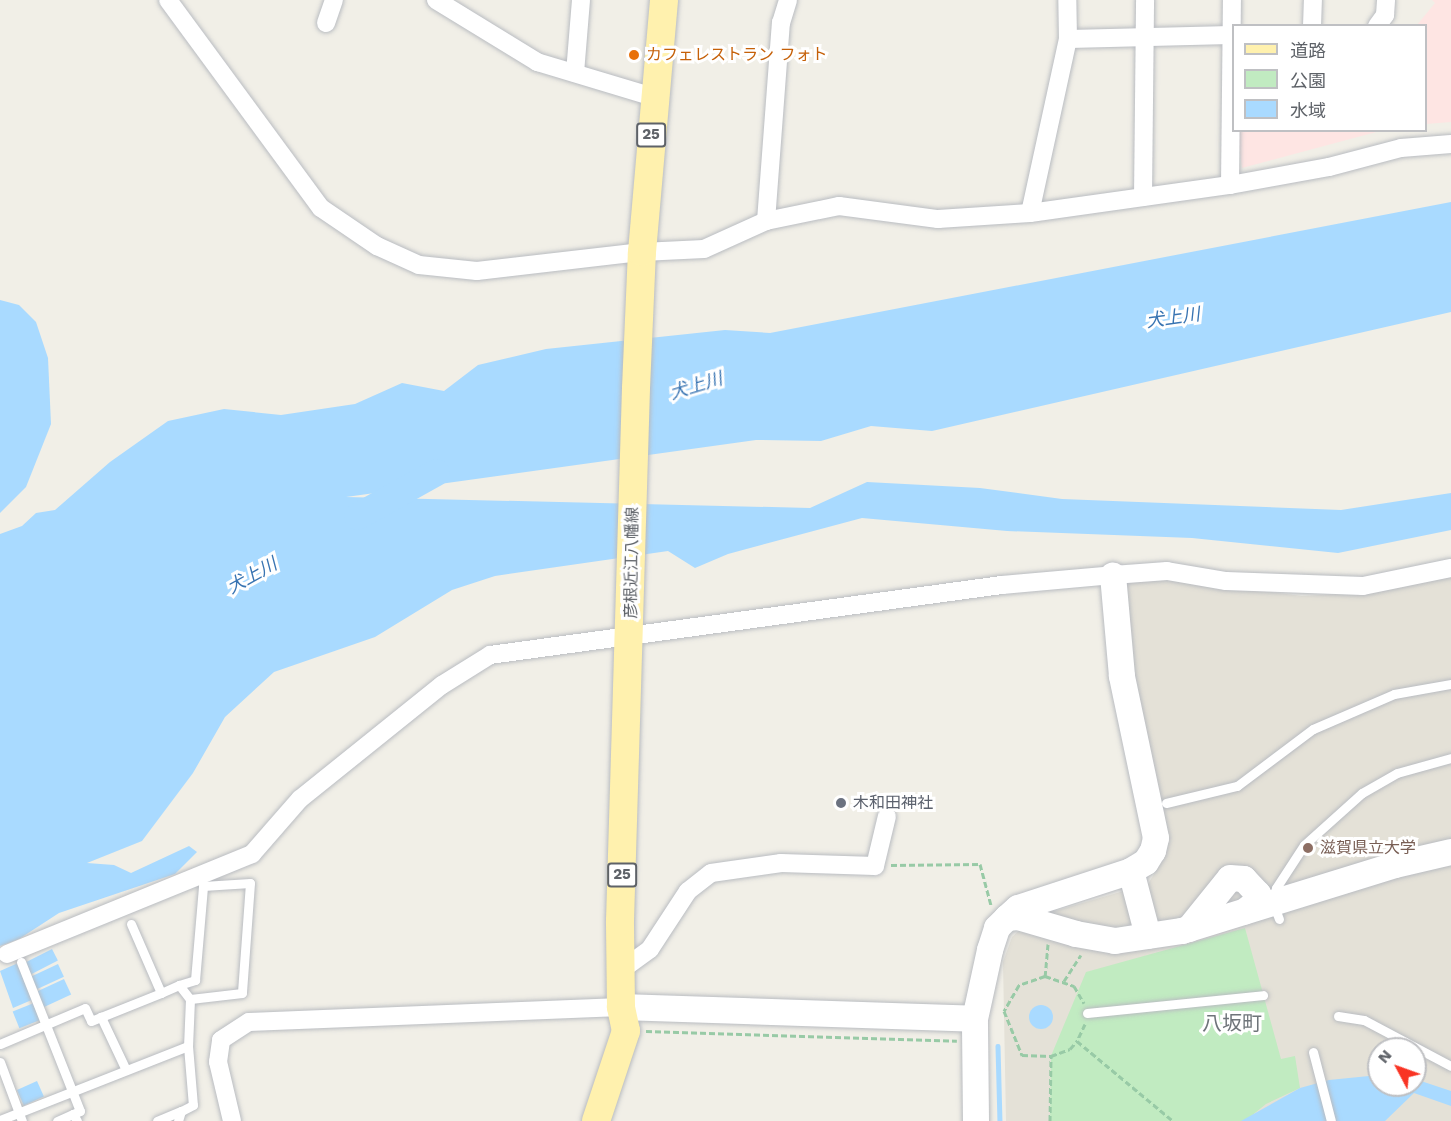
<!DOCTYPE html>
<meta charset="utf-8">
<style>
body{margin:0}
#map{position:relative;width:1451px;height:1121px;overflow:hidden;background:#f1efe7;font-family:"Work Sans","Noto Sans JP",sans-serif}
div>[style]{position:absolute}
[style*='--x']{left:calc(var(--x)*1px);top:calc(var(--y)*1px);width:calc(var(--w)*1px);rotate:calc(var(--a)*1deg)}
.education>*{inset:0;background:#e4e1d7}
.medical>*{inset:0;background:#fee5e3}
.green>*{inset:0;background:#c1ebc1}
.water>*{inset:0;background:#a9daff;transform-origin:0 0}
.round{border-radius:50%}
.stream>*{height:4.5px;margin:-2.25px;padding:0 2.25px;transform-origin:2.25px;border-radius:2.25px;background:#a9daff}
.river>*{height:27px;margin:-13.5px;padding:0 13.5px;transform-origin:13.5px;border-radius:13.5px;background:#a9daff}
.path>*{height:3px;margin-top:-1.5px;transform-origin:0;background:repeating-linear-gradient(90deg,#98caa6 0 6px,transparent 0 9px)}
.roads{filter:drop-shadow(0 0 2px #b9bcc1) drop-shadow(0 0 2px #b9bcc1)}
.lane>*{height:9px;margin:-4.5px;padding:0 4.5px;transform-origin:4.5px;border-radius:4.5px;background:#fff}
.street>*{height:18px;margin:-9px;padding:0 9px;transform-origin:9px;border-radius:9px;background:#fff}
.secondary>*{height:26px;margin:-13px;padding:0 13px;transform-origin:13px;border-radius:13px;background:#fff}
.primary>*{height:28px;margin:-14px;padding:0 14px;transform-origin:14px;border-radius:14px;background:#fff1ae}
.dots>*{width:16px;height:16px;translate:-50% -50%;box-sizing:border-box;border:3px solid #fff;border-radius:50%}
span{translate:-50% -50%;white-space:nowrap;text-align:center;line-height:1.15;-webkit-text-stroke:6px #fff;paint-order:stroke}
.shield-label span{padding:2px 4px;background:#fff;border:2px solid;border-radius:4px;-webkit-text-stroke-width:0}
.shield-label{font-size:15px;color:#5e6268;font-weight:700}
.food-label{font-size:16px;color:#c56008}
.left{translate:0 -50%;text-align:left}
.street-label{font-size:16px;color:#5e6268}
.worship-label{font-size:16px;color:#5b616d}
.education-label{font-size:16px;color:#785e54}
.water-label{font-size:18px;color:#3874b2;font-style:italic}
.quarter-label{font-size:20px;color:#6f757a}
.legend{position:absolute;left:1232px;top:24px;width:195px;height:108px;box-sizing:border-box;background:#fff;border:2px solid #bfc0c3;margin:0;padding:8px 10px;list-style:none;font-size:18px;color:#5e6268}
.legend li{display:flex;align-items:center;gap:12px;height:30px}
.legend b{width:30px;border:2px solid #bfc0c3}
.north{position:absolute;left:1367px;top:1037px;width:60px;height:60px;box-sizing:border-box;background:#fff;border:2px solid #bfc0c3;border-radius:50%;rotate:311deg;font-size:16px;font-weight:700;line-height:24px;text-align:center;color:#5e6268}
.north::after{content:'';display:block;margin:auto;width:21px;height:27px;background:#f93424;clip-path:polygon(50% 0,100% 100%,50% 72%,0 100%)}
</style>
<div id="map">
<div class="education">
<i style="clip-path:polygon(evenodd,1451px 574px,1451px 1121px,1006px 1121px,1003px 962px,1012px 937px,1034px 917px,1148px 884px,1164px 858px,1164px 838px,1138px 717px,1123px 587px,1132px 579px,1160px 578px,1302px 596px,1376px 592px,1451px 574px,1379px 1049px,1415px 1049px,1415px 1085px,1379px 1085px,1379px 1049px)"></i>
</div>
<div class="medical">
<i style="clip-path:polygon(1432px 0,1451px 0,1451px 122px,1426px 124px,1426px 26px,1417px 25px,1435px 3px)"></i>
<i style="clip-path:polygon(1304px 130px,1307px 132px,1380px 131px,1242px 168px,1237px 131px)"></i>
</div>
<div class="green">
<i style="clip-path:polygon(1245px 928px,1281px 1059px,1295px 1056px,1300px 1088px,1266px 1104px,1245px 1121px,1050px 1121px,1051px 1056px,1086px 972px)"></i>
</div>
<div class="water">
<i style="clip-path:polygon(1451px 202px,1451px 312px,932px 431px,871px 426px,821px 441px,756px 440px,346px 497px,810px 508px,867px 482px,980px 488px,1062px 499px,1341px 510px,1451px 493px,1451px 530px,1338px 553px,1192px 538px,1007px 531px,862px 518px,728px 554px,695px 568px,668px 551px,495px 576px,452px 590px,375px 637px,274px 672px,225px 717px,193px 773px,142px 841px,87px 863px,114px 865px,131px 873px,189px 846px,197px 852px,175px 874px,59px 913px,19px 939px,0 946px,0 534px,22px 526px,36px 513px,55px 510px,110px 462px,168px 421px,224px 409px,281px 415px,355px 404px,402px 383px,444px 391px,478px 365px,546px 349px,725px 330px,770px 333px)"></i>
<i style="clip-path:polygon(0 300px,19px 305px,36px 322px,48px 358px,51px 424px,26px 487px,0 513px)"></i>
<i style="left:52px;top:949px;width:13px;height:30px;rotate:63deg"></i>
<i style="clip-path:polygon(18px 963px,34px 999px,13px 1008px,0 971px)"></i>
<i style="left:58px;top:964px;width:14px;height:30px;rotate:65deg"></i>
<i style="left:64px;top:979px;width:17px;height:31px;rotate:65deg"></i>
<i style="left:34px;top:1003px;width:18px;height:23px;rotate:68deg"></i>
<i class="round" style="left:1029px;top:1005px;width:24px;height:24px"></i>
<i style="clip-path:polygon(1379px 1075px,1379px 1085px,1415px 1085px,1415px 1079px,1451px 1091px,1451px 1106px,1414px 1093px,1385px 1121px,1241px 1121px,1300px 1088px,1329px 1080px)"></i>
<i style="left:37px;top:1081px;width:17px;height:22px;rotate:66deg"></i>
</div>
<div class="stream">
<i style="--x:998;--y:1046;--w:75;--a:88.5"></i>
</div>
<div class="river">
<i style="--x:357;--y:516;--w:90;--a:-29.1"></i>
</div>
<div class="path">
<i style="--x:891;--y:865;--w:89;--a:-0.6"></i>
<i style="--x:980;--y:864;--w:42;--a:75"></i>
<i style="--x:1048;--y:944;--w:32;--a:95"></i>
<i style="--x:1045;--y:976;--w:31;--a:19"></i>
<i style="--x:1074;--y:986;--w:20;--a:60"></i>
<i style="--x:1045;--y:976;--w:28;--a:161"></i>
<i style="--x:1019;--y:985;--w:30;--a:120"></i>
<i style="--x:1004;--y:1011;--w:48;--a:67.8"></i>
<i style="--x:1022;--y:1055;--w:29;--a:2"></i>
<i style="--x:1064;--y:981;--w:31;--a:-57"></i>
<i style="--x:1085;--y:1024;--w:19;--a:115"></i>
<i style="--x:1077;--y:1041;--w:125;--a:39.8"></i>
<i style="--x:646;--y:1031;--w:311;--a:1.8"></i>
<i style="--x:1050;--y:1121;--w:65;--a:-89.1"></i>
<i style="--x:1051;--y:1056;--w:20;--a:-20"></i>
<i style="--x:1070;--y:1049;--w:11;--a:-49"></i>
</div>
<div class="roads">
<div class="lane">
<i style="--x:1166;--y:803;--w:73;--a:-13.5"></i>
<i style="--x:1237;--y:786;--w:95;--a:-36.9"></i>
<i style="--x:1313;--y:729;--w:88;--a:-23.4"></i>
<i style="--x:1394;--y:694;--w:58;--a:-10"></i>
<i style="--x:1279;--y:919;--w:17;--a:-111"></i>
<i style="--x:1273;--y:903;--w:15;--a:-79"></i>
<i style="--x:1276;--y:888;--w:51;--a:-56.9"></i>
<i style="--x:1304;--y:845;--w:78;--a:-41.9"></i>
<i style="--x:1362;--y:793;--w:40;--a:-29.7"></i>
<i style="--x:1397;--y:773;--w:56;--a:-15.5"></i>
<i style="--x:131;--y:924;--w:75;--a:66.5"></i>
<i style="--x:161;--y:993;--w:20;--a:-24"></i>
<i style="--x:179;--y:985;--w:18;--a:52"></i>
<i style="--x:190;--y:999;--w:47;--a:92.4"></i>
<i style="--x:188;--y:1046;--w:59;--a:85.2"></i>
<i style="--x:193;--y:1105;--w:13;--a:153"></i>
<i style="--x:181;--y:1111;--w:10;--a:107"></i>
<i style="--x:21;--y:962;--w:160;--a:68.4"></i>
<i style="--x:80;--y:1111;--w:8;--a:157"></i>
<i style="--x:179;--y:985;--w:17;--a:-17"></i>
<i style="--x:195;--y:980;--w:94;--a:-85.1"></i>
<i style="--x:203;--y:886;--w:47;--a:-3.7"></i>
<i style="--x:250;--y:883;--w:110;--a:94.2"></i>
<i style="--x:242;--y:993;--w:52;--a:173.4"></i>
<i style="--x:1087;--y:1013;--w:177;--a:-5.8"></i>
<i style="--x:1338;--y:1016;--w:26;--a:9"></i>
<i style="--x:1364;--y:1020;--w:98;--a:27.9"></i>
<i style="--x:0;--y:1044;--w:92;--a:-23"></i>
<i style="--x:85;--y:1008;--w:14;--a:65"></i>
<i style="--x:91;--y:1021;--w:11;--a:-22"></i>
<i style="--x:1313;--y:1052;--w:71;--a:75.4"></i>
<i style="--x:0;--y:1062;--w:63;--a:69.6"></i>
<i style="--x:126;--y:1070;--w:59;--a:-115.3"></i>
<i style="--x:101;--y:1017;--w:65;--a:-21.8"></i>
<i style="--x:0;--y:1120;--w:202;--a:-21.5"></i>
<i style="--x:57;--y:1121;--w:17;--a:-24"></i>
<i style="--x:73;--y:1114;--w:8;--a:60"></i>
<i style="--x:157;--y:1121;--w:26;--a:-23"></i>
</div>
<div class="street">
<i style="--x:168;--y:0;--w:258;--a:53.7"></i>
<i style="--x:321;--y:208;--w:68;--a:34.2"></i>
<i style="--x:377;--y:246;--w:46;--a:24.3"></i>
<i style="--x:419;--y:265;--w:58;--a:5.9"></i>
<i style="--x:477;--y:271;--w:166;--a:-6.6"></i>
<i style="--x:642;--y:252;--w:62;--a:-2.8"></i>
<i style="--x:704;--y:249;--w:68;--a:-24.3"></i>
<i style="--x:766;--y:221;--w:75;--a:-11.6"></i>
<i style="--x:839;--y:206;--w:100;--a:7.5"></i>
<i style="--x:938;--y:219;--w:92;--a:-3.7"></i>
<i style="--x:1030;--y:213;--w:202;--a:-8"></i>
<i style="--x:1230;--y:185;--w:101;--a:-10.3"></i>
<i style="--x:1329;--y:167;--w:74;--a:-14.8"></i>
<i style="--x:1401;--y:148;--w:50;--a:-4.6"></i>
<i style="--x:436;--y:0;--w:119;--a:31.5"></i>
<i style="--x:537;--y:62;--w:122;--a:16.7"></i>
<i style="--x:326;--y:23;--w:24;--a:-71"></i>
<i style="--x:1312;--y:26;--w:26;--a:-88"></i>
<i style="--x:1377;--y:26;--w:14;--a:-54"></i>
<i style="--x:1385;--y:15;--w:15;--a:-86"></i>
<i style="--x:1068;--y:39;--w:164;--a:-1.4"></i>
<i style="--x:575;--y:73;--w:73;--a:-85.3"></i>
<i style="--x:1230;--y:185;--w:185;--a:-89.4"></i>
<i style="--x:1143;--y:197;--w:197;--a:-89.4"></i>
<i style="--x:1030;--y:213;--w:178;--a:-77.7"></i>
<i style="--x:1068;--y:39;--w:39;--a:-91"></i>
<i style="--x:766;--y:221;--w:199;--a:-85.7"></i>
<i style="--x:781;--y:23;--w:24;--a:-73"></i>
<i style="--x:7;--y:954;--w:265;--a:-22.2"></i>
<i style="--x:252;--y:854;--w:73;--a:-48.9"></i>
<i style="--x:300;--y:799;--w:182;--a:-38.8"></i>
<i style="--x:442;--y:685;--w:57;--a:-32"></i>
<i style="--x:490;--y:655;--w:517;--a:-7.79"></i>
<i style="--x:1002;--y:585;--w:111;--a:-5.1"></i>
<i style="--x:1113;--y:575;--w:54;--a:-4.2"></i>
<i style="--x:1167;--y:571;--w:60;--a:9.6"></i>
<i style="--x:1226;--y:581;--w:137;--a:2.1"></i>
<i style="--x:1363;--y:586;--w:90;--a:-11.6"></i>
<i style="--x:620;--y:971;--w:37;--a:-36"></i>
<i style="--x:650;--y:949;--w:69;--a:-56.8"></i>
<i style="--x:688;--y:891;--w:29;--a:-38"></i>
<i style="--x:711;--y:873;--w:71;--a:-8.1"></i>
<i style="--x:781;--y:863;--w:94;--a:1.8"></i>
<i style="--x:875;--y:866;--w:51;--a:-76.5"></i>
<i style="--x:232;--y:1121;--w:61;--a:-103.3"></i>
<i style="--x:218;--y:1062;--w:22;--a:-82"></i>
<i style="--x:221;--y:1040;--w:33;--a:-33"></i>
<i style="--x:249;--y:1022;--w:372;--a:-2.3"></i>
</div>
<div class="secondary">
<i style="--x:1131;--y:871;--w:67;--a:75.3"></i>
<i style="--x:1007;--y:918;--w:15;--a:-42"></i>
<i style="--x:1018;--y:908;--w:119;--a:-18.1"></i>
<i style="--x:1131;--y:871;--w:17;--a:-31"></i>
<i style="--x:1146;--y:862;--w:13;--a:-58"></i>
<i style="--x:1153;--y:851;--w:13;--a:-77"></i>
<i style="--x:1156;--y:838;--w:166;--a:-101.9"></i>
<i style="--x:1122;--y:676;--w:101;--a:-95.1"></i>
<i style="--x:1189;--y:929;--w:65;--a:-51.2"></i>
<i style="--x:1230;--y:878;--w:14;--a:4"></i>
<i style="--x:1244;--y:879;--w:21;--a:47"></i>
<i style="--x:1258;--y:894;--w:8;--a:97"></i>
<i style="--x:1257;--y:902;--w:16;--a:142"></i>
<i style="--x:621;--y:1007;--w:354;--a:1.9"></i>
<i style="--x:976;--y:1121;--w:102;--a:-90.6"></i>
<i style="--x:975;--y:1019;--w:71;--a:-77.7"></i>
<i style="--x:990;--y:950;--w:23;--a:-72"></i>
<i style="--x:997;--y:928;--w:14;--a:-45"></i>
<i style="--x:1007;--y:918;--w:11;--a:-5"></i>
<i style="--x:1018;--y:917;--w:60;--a:16.3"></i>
<i style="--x:1076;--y:934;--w:40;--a:10"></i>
<i style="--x:1115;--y:941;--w:68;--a:-8.5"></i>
<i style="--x:1182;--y:931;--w:223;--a:-17.2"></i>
<i style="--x:1395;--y:865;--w:57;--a:-13.1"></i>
</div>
<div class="primary">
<i style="--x:596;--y:1121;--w:95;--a:-71.6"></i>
<i style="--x:626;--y:1031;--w:25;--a:-102"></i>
<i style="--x:621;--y:1007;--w:86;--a:-90.7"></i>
<i style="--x:620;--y:921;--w:533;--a:-88.28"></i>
<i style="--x:636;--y:388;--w:136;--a:-87.5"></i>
<i style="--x:642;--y:252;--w:253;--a:-85"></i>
</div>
</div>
<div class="dots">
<i style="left:634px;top:55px;background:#e8710a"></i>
<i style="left:841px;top:803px;background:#6b7280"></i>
<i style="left:1308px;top:848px;background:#8d6e63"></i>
</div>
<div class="shield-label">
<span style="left:651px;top:135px">25</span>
<span style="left:622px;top:875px">25</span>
</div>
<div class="food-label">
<span class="left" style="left:646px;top:55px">カフェレストラン フォト</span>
</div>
<div class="street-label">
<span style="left:632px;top:563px;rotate:-89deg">彦根近江八幡線</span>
</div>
<div class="worship-label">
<span class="left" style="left:853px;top:803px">木和田神社</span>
</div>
<div class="education-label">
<span class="left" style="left:1320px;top:848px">滋賀県立大学</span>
</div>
<div class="water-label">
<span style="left:1173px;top:318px;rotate:-8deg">犬上川</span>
<span style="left:696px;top:386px;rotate:-17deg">犬上川</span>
<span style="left:252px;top:576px;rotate:-29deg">犬上川</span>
</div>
<div class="quarter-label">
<span style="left:1232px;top:1023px">八坂町</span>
</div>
<ul class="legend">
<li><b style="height:8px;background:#fff1ae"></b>道路</li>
<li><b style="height:16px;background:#c1ebc1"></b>公園</li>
<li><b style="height:16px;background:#a9daff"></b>水域</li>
</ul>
<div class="north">N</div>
</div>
